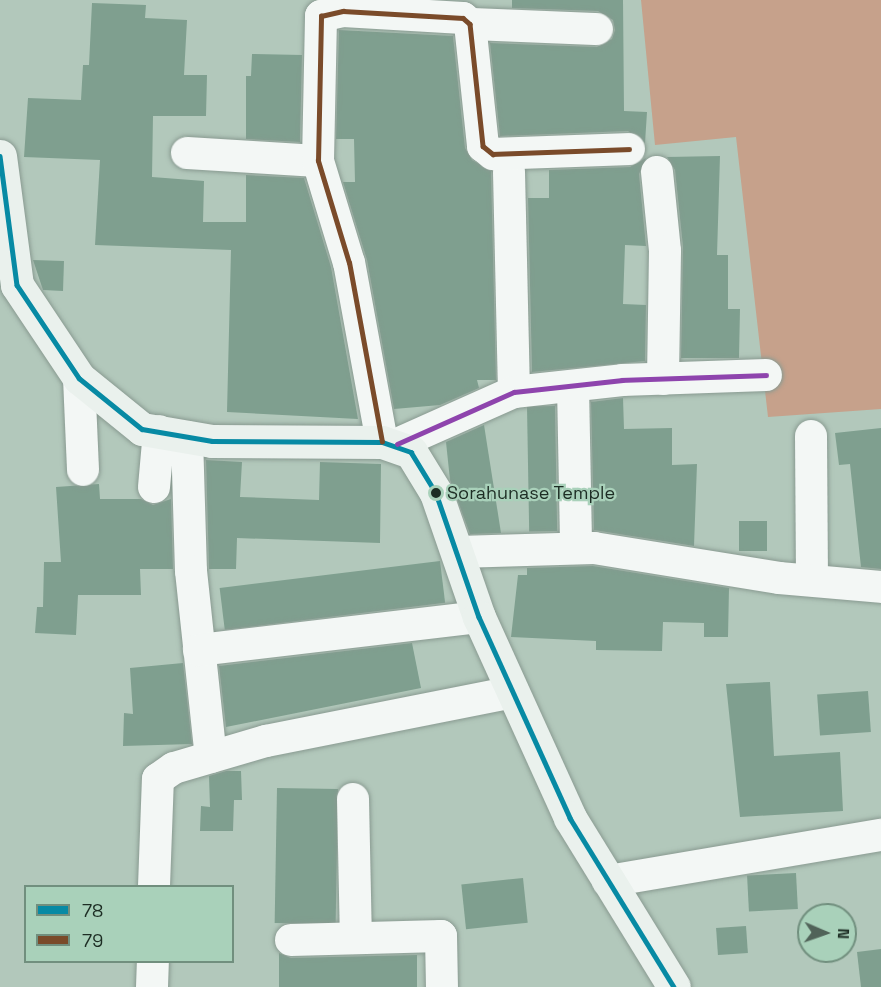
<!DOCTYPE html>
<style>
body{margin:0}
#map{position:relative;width:881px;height:987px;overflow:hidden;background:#b2c8bb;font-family:"Space Grotesk",sans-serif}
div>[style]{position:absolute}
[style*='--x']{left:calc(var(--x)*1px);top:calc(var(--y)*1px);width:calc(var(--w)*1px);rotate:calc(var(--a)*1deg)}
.green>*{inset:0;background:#c6a18b}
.building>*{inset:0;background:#7f9f8f;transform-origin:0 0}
.roads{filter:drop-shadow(0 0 2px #899a91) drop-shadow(0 0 2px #899a91)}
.street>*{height:32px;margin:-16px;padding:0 16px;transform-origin:16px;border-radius:16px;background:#f3f7f5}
.secondary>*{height:33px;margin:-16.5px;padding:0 16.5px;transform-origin:16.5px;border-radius:16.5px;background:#eaf1ed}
.bus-1>*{height:4.5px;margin:-2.25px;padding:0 2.25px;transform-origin:2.25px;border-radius:2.25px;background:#078aa4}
.bus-2>*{height:4.5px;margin:-2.25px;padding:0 2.25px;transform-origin:2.25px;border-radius:2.25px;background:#7a4b2a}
.bus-3>*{height:4.5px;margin:-2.25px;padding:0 2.25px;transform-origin:2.25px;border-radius:2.25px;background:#8e44ad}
.dots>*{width:16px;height:16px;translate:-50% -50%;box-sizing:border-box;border:3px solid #a9d1ba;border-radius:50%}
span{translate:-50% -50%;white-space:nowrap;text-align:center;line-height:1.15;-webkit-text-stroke:4.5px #a9d1ba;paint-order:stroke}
.bus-label{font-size:18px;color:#1d2d24}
.left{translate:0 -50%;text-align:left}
.legend{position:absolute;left:24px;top:885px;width:210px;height:78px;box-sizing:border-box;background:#a9d1ba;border:2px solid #718f7e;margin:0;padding:8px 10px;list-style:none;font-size:18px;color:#1d2d24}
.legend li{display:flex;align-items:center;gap:12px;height:30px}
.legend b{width:30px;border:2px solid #718f7e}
.north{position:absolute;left:797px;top:903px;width:60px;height:60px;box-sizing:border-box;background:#a9d1ba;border:2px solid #718f7e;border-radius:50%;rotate:92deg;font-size:16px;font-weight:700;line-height:24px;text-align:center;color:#1d2d24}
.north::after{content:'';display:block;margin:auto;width:21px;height:27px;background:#516359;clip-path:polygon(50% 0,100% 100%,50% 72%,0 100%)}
</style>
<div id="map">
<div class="green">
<i style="clip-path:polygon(641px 0,881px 0,881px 409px,768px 417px,736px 137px,655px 145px)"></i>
</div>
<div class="building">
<i style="clip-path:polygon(512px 0,623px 0,624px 111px,647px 112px,645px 143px,628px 131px,500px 136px,490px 43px,597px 47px,612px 39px,615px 30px,613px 20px,598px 11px,512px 8px)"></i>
<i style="clip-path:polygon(92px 3px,146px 5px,145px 18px,187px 20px,184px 75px,207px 75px,206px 116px,153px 116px,152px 177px,204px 181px,203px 222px,246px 222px,246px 175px,304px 178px,331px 267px,358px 419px,227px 412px,231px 250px,95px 245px,100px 160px,24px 157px,28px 98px,81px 100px,83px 65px,89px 65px)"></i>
<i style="clip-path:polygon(339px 30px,453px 36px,465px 148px,472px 160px,491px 171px,496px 380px,477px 380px,479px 388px,440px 405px,394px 409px,367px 260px,343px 182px,355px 182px,354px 139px,336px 139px)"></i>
<i style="clip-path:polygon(252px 54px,302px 55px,300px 142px,246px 139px,246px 76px,251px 76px)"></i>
<i style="clip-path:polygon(720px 156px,717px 255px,728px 255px,728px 309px,740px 309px,739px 358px,681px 358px,683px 247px,675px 170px,667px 157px)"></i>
<i style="clip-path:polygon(646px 158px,639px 174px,646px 246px,625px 245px,623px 304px,646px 305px,645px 361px,532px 372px,528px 198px,549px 198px,549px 170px,630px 167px)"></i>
<i style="clip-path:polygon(33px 260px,64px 261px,63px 291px,43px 290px)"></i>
<i style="clip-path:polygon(623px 398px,624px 429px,672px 428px,672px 465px,697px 464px,694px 546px,594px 530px,591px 402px)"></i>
<i style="left:555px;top:406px;width:125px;height:28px;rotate:89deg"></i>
<i style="clip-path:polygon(484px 425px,501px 533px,470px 534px,450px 480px,446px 442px)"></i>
<i style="clip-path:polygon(881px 428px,881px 569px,861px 567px,850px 464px,839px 465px,835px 433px)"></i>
<i style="clip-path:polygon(206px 460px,242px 462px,240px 497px,319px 500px,320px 462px,381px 464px,380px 543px,237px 538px,236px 569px,209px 569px)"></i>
<i style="clip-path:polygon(99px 484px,100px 499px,141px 499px,153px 505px,171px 499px,173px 569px,140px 569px,141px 595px,78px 595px,76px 635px,35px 633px,37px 607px,43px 607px,44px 562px,61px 562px,56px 487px)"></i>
<i style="left:739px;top:521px;width:28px;height:30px"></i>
<i style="left:440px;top:561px;width:42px;height:222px;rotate:83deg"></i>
<i style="clip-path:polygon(593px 566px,729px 588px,728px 637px,704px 637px,704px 623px,663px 622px,662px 651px,596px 650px,596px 641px,511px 637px,518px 575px,527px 575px,527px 568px)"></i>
<i style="clip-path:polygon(412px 643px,421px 688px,226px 727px,219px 666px)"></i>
<i style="clip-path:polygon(183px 663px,192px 744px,123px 746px,124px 713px,133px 714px,130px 668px)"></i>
<i style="clip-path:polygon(770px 682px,774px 756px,840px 752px,843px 811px,740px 817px,726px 684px)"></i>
<i style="left:868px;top:691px;width:41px;height:51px;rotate:86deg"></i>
<i style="clip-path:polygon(226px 771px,241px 771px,242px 800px,234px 800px,233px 831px,200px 831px,201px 806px,210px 807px,209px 776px)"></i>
<i style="left:277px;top:788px;width:61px;height:135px;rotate:1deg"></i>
<i style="left:796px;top:873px;width:36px;height:49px;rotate:87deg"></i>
<i style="left:523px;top:878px;width:45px;height:62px;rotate:84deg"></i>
<i style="left:746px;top:926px;width:27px;height:30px;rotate:86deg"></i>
<i style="clip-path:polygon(881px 949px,881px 987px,861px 987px,857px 952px)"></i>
<i style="clip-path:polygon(279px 953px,291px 958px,417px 955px,417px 987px,279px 987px)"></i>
</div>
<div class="roads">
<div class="street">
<i style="--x:470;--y:24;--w:127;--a:2.3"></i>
<i style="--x:187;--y:153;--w:131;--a:3.5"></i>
<i style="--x:509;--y:172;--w:220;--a:88.7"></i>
<i style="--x:657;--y:172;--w:79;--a:84.2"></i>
<i style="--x:665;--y:251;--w:128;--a:90.9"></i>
<i style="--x:79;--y:378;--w:92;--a:87.5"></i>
<i style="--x:573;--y:386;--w:162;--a:88.9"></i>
<i style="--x:811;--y:436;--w:144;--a:89.6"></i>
<i style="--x:187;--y:437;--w:134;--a:88.3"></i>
<i style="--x:191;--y:571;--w:187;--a:83.9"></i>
<i style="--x:382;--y:442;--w:182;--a:-100.4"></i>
<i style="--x:349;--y:263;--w:107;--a:-106.9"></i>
<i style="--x:318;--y:161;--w:145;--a:-88.8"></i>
<i style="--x:321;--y:16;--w:23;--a:-13"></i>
<i style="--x:343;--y:11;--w:120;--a:3.3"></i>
<i style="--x:463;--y:18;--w:9;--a:41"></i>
<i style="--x:470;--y:24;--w:123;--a:83.9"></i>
<i style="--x:483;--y:146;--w:13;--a:39"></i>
<i style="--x:493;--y:154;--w:136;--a:-2.1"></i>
<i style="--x:397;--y:444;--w:128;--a:-24"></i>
<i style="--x:514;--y:392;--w:109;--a:-6.3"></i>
<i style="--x:622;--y:380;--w:144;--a:-2"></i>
<i style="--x:154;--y:487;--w:56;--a:-84.9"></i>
<i style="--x:458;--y:552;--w:136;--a:-1.7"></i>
<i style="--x:594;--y:548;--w:187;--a:9.2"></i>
<i style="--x:779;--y:578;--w:102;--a:5"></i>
<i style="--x:199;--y:650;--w:282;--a:-6.7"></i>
<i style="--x:353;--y:799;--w:139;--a:88.8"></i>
<i style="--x:608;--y:881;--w:277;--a:-9.6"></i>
<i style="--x:154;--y:886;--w:107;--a:-87.9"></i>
<i style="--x:158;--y:779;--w:19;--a:-35"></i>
<i style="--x:174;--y:768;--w:96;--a:-16.4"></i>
<i style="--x:266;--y:741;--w:252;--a:-11.2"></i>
<i style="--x:291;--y:940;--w:150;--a:-1.5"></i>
<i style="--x:441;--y:936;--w:51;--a:88.9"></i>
<i style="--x:152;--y:987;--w:25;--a:-88"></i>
</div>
<div class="secondary">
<i style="--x:0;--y:156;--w:130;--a:82.5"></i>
<i style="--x:17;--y:285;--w:112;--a:56.3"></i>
<i style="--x:79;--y:378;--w:81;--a:39"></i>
<i style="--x:142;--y:429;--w:71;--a:9.7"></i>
<i style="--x:212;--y:441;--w:170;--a:0.3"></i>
<i style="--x:382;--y:442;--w:31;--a:19"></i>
<i style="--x:411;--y:452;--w:48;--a:58.6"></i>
<i style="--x:436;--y:493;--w:131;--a:70.9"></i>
<i style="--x:479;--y:617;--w:221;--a:65.6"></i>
<i style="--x:570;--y:818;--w:198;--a:58.4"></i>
</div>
</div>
<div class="bus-1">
<i style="--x:0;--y:156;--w:130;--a:82.5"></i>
<i style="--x:17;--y:285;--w:112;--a:56.3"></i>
<i style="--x:79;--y:378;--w:81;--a:39"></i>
<i style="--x:142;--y:429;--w:71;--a:9.7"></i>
<i style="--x:212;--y:441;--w:170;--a:0.3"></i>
<i style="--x:382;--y:442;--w:31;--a:19"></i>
<i style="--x:411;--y:452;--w:48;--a:58.6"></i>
<i style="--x:436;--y:493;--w:131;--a:70.9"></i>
<i style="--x:479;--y:617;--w:221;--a:65.6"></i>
<i style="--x:570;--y:818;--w:198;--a:58.4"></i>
</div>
<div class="bus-2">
<i style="--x:382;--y:442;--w:182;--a:-100.4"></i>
<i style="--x:349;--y:263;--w:107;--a:-106.9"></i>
<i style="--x:318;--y:161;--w:145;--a:-88.8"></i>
<i style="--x:321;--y:16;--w:23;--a:-13"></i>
<i style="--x:343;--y:11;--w:120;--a:3.3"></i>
<i style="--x:463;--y:18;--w:9;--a:41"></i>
<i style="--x:470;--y:24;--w:123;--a:83.9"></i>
<i style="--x:483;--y:146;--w:13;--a:39"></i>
<i style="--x:493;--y:154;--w:136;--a:-2.1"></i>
</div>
<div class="bus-3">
<i style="--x:397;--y:444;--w:128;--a:-24"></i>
<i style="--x:514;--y:392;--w:109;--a:-6.3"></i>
<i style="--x:622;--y:380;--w:144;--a:-2"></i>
</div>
<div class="dots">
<i style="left:436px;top:493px;background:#1d2d24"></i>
</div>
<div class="bus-label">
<span class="left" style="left:447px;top:493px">Sorahunase Temple</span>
</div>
<ul class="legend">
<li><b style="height:8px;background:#078aa4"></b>78</li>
<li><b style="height:8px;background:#7a4b2a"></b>79</li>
</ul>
<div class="north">N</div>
</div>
